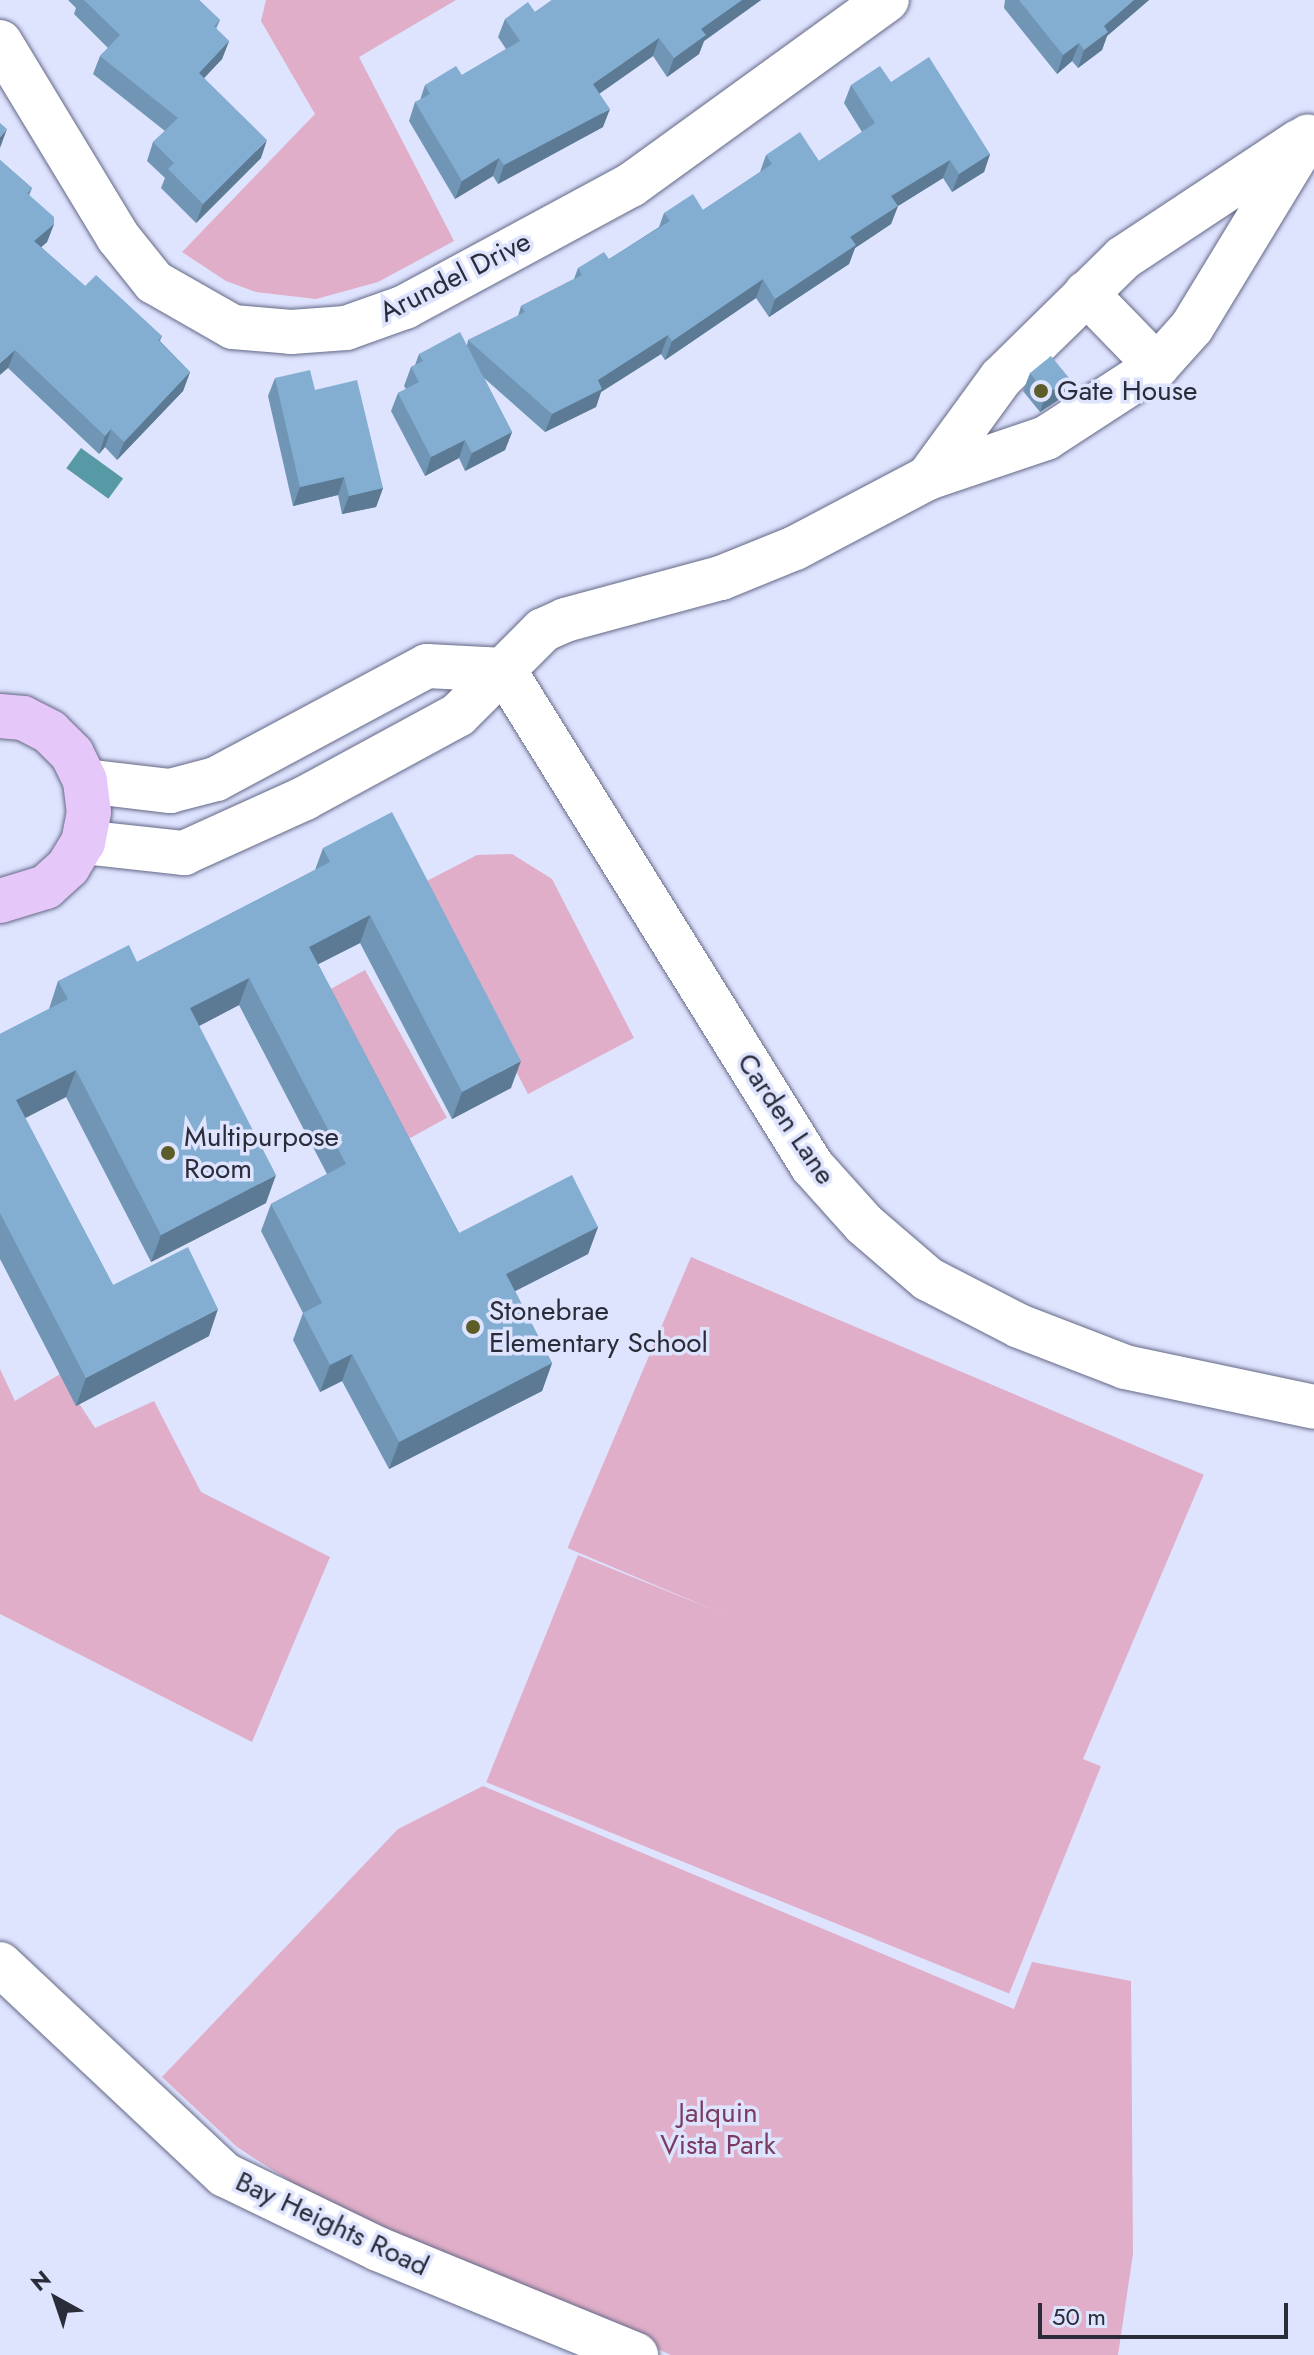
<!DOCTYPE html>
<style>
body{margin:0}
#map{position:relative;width:1314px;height:2355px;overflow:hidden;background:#dee3fe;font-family:Jost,sans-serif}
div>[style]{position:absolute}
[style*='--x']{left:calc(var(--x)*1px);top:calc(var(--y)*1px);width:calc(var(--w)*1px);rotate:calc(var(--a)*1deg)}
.green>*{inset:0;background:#e0aec8;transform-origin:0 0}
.water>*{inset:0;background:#579aa5;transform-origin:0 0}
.roads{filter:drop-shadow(0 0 2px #646986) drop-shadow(0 0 2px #646986)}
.minor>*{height:44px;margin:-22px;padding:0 22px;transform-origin:22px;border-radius:22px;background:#fff}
.major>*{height:44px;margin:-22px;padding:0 22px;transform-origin:22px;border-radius:22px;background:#e6c7fa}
.wall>*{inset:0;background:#7196b5}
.shaded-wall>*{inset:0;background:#5c7a93}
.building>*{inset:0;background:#83aed2}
.dots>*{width:22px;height:22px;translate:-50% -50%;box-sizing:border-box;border:4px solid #dee3fe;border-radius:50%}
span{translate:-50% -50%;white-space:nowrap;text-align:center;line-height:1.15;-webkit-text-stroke:7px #dee3fe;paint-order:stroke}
.street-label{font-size:28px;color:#2a2c39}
.poi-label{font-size:28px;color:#2a2c39}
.left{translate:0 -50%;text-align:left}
.park-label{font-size:28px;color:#7a3b61}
.north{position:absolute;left:16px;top:2259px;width:80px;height:80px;-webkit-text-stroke:6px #dee3fe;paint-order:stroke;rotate:320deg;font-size:22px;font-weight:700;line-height:32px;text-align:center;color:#2a2c39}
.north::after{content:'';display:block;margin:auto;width:28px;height:36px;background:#2a2c39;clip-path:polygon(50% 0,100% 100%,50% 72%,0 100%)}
.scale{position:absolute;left:1038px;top:2303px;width:250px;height:36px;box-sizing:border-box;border:4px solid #2a2c39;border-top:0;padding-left:10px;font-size:24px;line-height:28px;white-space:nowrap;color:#2a2c39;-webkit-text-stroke:6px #dee3fe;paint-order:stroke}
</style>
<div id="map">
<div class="green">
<i style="clip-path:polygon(266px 0,456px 0,359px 57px,454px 241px,378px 282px,316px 299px,256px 292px,226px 281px,182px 252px,315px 114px,261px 21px)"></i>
<i style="clip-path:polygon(512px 854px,552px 879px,634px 1038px,528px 1094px,419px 885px,477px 855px)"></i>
<i style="left:365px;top:970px;width:169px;height:46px;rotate:61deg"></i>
<i style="left:691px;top:1257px;width:557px;height:316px;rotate:23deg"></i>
<i style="clip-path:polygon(0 1369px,15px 1401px,60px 1374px,95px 1428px,154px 1401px,201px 1492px,330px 1557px,252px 1742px,0 1614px)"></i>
<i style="left:578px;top:1555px;width:564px;height:245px;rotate:22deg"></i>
<i style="clip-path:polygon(483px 1786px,1014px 2009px,1032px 1962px,1131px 1981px,1133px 2254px,1118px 2355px,671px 2355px,312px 2195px,237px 2147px,162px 2077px,398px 1829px)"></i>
</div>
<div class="water">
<i style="left:81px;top:448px;width:52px;height:25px;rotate:36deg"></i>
</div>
<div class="roads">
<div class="minor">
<i style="--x:0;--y:42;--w:228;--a:58.8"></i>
<i style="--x:118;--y:237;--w:58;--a:51.3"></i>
<i style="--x:154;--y:282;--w:91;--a:29.7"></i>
<i style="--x:233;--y:327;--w:58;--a:4.9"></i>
<i style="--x:291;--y:332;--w:55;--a:-4.2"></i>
<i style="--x:346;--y:328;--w:63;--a:-19.6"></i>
<i style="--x:405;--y:307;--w:257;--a:-28.4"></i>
<i style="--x:631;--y:185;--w:316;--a:-35.9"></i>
<i style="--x:1086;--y:293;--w:102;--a:45.8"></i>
<i style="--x:928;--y:478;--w:124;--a:-53.9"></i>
<i style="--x:1001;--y:378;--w:171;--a:-44.5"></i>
<i style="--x:1123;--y:258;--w:212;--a:-33.5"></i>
<i style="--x:504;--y:670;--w:584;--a:58.16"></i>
<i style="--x:812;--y:1166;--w:78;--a:48.1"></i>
<i style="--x:864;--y:1224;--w:84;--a:40.7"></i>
<i style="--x:928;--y:1279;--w:102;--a:27.3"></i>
<i style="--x:1019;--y:1326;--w:114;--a:21.1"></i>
<i style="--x:1125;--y:1367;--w:193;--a:11.9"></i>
<i style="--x:85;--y:781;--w:86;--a:6.7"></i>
<i style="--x:170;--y:791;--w:48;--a:-14.6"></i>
<i style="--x:216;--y:779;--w:239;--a:-28.2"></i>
<i style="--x:427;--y:666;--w:77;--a:3"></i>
<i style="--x:83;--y:842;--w:102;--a:6.2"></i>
<i style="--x:184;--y:853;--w:133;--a:-24.4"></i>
<i style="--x:305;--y:798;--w:174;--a:-28.5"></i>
<i style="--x:458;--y:715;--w:120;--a:-45"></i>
<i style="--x:543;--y:630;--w:24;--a:-24"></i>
<i style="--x:565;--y:620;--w:162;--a:-15.1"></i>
<i style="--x:721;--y:578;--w:80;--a:-22.1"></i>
<i style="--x:795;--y:548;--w:150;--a:-27.8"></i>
<i style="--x:928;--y:478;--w:125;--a:-18.7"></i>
<i style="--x:1046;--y:438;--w:132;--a:-33"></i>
<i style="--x:1157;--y:366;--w:52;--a:-48.1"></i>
<i style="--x:1192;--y:327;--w:223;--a:-58.7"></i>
<i style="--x:0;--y:1964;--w:308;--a:43.2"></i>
<i style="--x:225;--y:2175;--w:170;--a:25.8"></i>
<i style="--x:378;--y:2249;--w:279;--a:22.3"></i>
</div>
<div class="major">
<i style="--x:0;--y:716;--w:23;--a:5"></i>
<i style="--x:23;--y:718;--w:30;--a:27"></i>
<i style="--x:50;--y:732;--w:31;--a:45"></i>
<i style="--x:72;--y:754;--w:30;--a:64"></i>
<i style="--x:85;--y:781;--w:31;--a:83"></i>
<i style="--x:89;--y:812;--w:31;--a:101"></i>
<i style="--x:83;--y:842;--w:29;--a:121"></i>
<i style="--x:68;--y:867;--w:30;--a:138"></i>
<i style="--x:46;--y:887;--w:48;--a:163.1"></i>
</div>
</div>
<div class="wall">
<i style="clip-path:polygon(68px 0,199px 0,220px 20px,216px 29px,229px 41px,222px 59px,204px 78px,261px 158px,196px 223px,161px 188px,165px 178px,147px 161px,153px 142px,165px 131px,93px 74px,100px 56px,108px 48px,74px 14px,76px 8px)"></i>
<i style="clip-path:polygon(552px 0,761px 0,704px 41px,699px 54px,667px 77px,653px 56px,599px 94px,603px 127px,498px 184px,493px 176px,455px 199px,409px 121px,415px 102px,420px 100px,425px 85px,462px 75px,506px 49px,498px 37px,505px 19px,535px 12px)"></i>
<i style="clip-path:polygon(1005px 0,1149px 0,1107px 36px,1102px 50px,1078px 68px,1072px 61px,1057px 74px,1004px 8px)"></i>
<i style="clip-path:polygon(891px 82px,990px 154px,984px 172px,952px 192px,943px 178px,898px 206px,891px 224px,855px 248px,849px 264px,769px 317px,756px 298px,665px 360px,661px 354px,601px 392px,596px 407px,545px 432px,484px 378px,512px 432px,505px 450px,465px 471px,459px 458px,425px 476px,391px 411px,398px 393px,406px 389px,404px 386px,411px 367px,415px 365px,419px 354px,467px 345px,468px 340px,518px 316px,521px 306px,574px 279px,578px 268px,609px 259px,659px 227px,664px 213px,703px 210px,760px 172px,766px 155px,819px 161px,862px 132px,844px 103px,851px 85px)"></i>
<i style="clip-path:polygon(0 160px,32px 188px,29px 196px,54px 224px,47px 242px,41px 247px,85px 286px,162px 336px,160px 341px,190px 372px,183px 391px,117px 460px,105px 447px,99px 454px,8px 368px)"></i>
<i style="clip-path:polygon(1030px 373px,1070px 379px,1063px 397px,1040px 412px,1023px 391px)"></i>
<i style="clip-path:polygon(275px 378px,315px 390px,383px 488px,376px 507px,342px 514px,338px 495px,293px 506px,268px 396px)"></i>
<i style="clip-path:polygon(323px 848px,511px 1088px,452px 1119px,360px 943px,318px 964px,459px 1233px,598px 1227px,588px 1254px,515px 1291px,552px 1363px,542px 1391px,389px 1469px,342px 1381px,320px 1392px,293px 1340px,303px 1313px,261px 1231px,271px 1204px,327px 1174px,239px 1005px,199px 1026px,266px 1203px,151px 1262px,66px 1097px,25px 1118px,113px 1285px,209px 1336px,76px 1406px,0 1259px,0 1034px,49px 1009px,58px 981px,137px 962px,315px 870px)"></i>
</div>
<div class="shaded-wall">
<i style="clip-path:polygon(742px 0,761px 0,704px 41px,699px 54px,667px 77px,674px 58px,701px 29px)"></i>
<i style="clip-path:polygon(1134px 0,1149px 0,1107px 36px,1102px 50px,1078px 68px,1084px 50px,1104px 26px)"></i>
<i style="clip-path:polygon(659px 38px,653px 56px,586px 103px,593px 84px)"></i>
<i style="clip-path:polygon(229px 41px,222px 59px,192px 91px,199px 73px)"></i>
<i style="clip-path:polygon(1079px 43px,1072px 61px,1057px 74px,1063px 55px)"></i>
<i style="clip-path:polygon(610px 109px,603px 127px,498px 184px,504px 165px)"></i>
<i style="clip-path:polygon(7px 129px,0 148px,0 137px)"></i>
<i style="clip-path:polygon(267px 140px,261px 158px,196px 223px,203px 204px)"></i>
<i style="clip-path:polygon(990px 154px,984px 172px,952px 192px,959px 174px)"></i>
<i style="clip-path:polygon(499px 158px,493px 176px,455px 199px,462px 181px)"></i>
<i style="clip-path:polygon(950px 160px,943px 178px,898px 206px,891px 224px,855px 248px,849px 264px,769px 317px,775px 299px,850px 237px,891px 196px)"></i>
<i style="clip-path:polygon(54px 224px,47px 242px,27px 260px,34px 241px)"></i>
<i style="clip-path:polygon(763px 279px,756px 298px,665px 360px,672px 341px)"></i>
<i style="clip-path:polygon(668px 335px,661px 354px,601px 392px,596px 407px,545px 432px,552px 414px,598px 380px)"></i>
<i style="clip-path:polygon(15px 350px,8px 368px,0 375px,0 363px)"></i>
<i style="clip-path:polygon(190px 372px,183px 391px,117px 460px,124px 442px)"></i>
<i style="clip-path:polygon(1070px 379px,1063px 397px,1040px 412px,1046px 394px)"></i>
<i style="clip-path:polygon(111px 429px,105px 447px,99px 454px,105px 436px)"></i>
<i style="clip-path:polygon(512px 432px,505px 450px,465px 471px,472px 453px)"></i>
<i style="clip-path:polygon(465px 440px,459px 458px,425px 476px,431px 457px)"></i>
<i style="clip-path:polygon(344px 477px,338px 495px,293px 506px,300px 487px)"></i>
<i style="clip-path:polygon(383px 488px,376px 507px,342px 514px,349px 496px)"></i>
<i style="clip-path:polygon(370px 915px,360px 943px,299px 974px,309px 947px)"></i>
<i style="clip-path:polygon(249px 978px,239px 1005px,180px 1036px,190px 1008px)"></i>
<i style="clip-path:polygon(521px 1061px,511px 1088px,452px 1119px,462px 1092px)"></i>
<i style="clip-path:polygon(76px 1070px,66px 1097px,6px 1128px,16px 1100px)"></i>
<i style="clip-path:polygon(276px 1175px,266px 1203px,151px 1262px,161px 1235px)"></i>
<i style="clip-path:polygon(598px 1227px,588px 1254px,496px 1301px,506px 1274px)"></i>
<i style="clip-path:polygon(218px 1309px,209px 1336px,76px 1406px,86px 1378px)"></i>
<i style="clip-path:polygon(352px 1354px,342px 1381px,320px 1392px,330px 1365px)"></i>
<i style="clip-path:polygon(552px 1363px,542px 1391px,389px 1469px,399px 1442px)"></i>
</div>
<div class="building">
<i style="clip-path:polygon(84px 0,199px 0,220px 20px,214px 26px,229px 41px,199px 73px,267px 140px,203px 204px,168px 169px,174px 163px,153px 142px,178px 118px,100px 56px,120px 35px)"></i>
<i style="clip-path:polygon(552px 0,742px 0,701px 29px,706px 35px,674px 58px,659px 38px,593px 84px,610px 109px,504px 165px,499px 158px,462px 181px,415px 102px,430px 94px,425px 85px,456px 66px,462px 75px,520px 41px,505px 19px,528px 2px,535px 12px)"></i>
<i style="clip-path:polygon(1019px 0,1134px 0,1104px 26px,1108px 32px,1084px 50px,1079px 43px,1063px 55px)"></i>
<i style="clip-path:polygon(929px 57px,990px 154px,959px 174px,950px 160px,891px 196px,898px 206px,850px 237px,856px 245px,775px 299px,763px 279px,672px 341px,668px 335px,598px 380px,602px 389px,552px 414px,468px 340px,525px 312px,521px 306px,582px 275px,578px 268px,604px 252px,609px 259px,670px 221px,664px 213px,693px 194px,703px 210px,772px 164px,766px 155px,800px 132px,819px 161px,875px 123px,851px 85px,880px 66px,891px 82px)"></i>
<i style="clip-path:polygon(0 123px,7px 129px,0 137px)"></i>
<i style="clip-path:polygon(0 160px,32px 188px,27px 193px,54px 217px,54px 224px,34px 241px,85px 286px,96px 275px,162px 336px,158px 340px,190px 372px,124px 442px,111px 429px,105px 436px,15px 350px,0 363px)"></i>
<i style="clip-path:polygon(460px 332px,512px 432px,472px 453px,465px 440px,431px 457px,398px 393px,419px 382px,411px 367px,423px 361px,419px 354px)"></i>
<i style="clip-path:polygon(1051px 356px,1070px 379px,1046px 394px,1030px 373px)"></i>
<i style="clip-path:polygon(310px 370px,315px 390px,357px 380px,383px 488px,349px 496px,344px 477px,300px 487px,275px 378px)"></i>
<i style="clip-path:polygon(392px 812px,521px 1061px,462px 1092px,370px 915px,309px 947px,459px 1233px,572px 1175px,598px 1227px,506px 1274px,552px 1363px,399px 1442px,352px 1354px,330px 1365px,303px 1313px,322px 1303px,271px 1204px,346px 1164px,249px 978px,190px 1008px,276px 1175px,161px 1235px,76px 1070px,16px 1100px,113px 1285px,188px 1247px,218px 1309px,86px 1378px,0 1213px,0 1034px,68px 999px,58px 981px,129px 945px,137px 962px,330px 862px,323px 848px)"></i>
</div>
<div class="dots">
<i style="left:1041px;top:391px;background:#5d5d2a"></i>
<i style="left:168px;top:1153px;background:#5d5d2a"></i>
<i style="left:473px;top:1327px;background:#5d5d2a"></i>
</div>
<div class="street-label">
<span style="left:455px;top:277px;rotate:-27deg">Arundel Drive</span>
<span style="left:786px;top:1119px;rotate:56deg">Carden Lane</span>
<span style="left:332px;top:2224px;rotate:25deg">Bay Heights Road</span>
</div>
<div class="poi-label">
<span class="left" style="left:1057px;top:391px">Gate House</span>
<span class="left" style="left:184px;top:1153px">Multipurpose<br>Room</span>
<span class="left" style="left:489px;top:1327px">Stonebrae<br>Elementary School</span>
</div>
<div class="park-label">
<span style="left:718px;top:2129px">Jalquin<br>Vista Park</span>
</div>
<div class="north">N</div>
<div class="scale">50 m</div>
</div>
